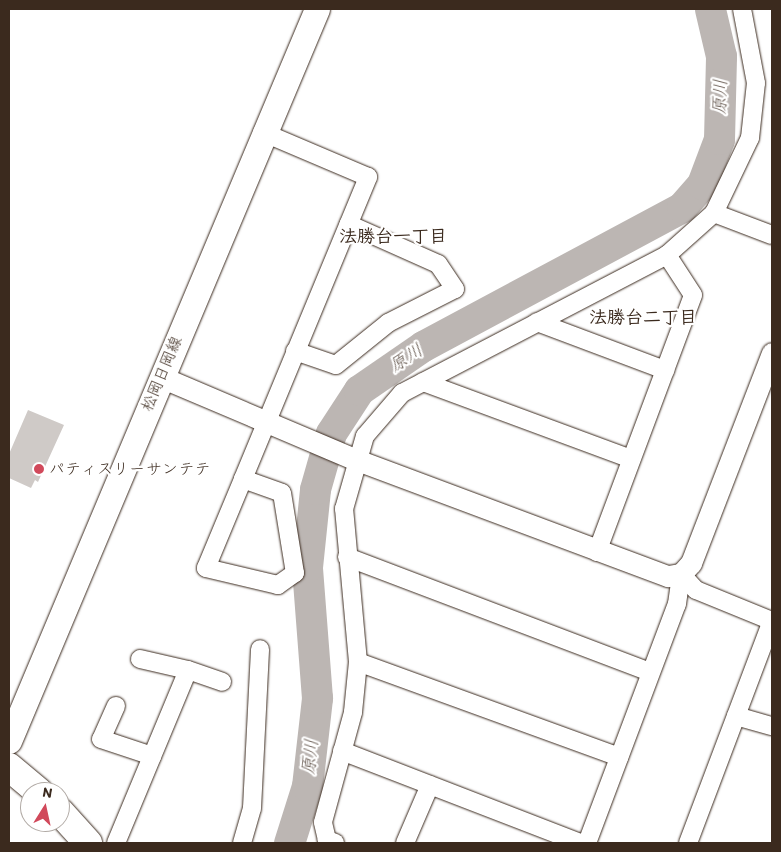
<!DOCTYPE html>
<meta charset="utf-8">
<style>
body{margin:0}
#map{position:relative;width:781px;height:852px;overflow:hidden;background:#fff;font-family:Itim,"Klee One",sans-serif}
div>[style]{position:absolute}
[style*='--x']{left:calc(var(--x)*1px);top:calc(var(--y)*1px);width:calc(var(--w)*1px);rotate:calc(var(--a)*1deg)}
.river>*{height:31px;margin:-15.5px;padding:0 15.5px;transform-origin:15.5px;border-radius:15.5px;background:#bcb6b3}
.building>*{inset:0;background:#cfcac7}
.roads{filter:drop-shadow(0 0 1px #3b2a1e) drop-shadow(0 0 1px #3b2a1e)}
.minor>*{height:18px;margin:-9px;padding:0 9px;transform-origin:9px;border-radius:9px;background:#fff}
.tertiary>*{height:21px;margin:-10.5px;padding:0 10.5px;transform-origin:10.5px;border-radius:10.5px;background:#fff}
.secondary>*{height:25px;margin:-12.5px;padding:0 12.5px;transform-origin:12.5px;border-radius:12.5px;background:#fff}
.primary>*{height:28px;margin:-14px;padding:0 14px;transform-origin:14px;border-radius:14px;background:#fff}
.dots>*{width:14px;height:14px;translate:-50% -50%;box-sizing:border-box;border:2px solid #fff;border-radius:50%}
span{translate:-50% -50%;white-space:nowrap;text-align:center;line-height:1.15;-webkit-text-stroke:4.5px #fff;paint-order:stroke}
.street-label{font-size:16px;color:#3b2a1e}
.poi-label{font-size:16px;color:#3b2a1e}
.left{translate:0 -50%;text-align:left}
.water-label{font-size:18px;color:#685b52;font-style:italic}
.neighbourhood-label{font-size:18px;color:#3b2a1e;font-weight:700}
.frame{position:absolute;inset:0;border:10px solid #3b2a1e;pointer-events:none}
.north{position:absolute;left:20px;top:782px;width:50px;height:50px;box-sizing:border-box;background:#fff;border:1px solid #b1aaa5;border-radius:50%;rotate:10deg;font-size:14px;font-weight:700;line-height:20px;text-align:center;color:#3b2a1e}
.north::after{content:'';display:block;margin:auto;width:18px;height:22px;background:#d1495b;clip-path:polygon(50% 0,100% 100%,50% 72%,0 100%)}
</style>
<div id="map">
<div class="river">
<i style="--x:289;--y:843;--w:60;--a:-72.5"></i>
<i style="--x:307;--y:786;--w:89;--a:-83.5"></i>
<i style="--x:317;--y:698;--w:131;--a:-94.4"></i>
<i style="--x:307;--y:567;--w:78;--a:-84.1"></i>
<i style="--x:315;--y:489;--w:58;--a:-74.1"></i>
<i style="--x:331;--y:433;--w:51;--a:-56.9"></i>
<i style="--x:359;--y:390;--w:78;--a:-34.5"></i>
<i style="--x:423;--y:346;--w:294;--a:-28.2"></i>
<i style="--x:682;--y:207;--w:30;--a:-49"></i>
<i style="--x:702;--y:184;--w:48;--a:-69.3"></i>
<i style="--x:719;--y:139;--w:83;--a:-88.6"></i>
<i style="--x:721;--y:56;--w:48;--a:-103.2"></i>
</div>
<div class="building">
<i style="clip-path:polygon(28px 410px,64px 425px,38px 482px,35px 480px,31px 488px,9px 478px,9px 454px)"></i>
</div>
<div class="roads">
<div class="minor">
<i style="--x:714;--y:213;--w:62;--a:20.8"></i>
<i style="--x:537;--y:322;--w:137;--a:20.6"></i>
<i style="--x:295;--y:351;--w:43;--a:18.9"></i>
<i style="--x:336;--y:365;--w:67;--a:-38.9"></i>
<i style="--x:388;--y:323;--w:75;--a:-26.9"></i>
<i style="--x:455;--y:289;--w:30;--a:-124"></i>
<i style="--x:438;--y:264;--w:98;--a:-156"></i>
<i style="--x:423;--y:382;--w:222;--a:20.3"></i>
<i style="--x:243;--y:479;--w:41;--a:19.7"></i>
<i style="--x:282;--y:493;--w:81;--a:80.8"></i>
<i style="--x:295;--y:573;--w:21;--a:145"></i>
<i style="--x:278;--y:585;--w:74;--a:-166.7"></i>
<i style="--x:206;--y:568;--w:96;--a:-67.4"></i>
<i style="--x:243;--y:479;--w:327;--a:-67.5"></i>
<i style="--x:368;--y:177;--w:115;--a:-157"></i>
<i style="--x:597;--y:552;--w:274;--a:-69.5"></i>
<i style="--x:693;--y:295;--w:48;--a:-123"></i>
<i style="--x:347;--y:557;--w:323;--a:20.8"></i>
<i style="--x:681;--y:574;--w:22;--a:47"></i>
<i style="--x:696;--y:590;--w:82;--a:22.2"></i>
<i style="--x:140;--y:659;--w:49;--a:12.9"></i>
<i style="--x:358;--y:662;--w:278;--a:20"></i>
<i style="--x:116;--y:706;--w:36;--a:114"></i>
<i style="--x:101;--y:739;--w:54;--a:18.4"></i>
<i style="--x:736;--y:716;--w:37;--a:16"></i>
<i style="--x:342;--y:751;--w:255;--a:21.1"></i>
<i style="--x:116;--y:843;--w:187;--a:-67.4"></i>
<i style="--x:188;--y:670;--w:36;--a:19"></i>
<i style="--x:242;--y:843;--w:36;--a:-74"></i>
<i style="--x:252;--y:808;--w:159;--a:-87.1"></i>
<i style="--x:335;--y:843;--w:9;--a:-159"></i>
<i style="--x:327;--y:840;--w:18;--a:-103"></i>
<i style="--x:323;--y:822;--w:114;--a:-74.7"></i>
<i style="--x:353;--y:712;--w:50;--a:-84.3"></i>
<i style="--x:358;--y:662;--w:154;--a:-95.2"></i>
<i style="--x:344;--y:509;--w:76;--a:-74"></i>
<i style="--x:365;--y:436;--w:57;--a:-49.3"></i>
<i style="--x:402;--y:393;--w:299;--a:-27.5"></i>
<i style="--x:667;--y:255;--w:63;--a:-41.8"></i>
<i style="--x:714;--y:213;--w:83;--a:-64.4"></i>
<i style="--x:750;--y:138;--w:55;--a:-83.8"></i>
<i style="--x:756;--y:83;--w:75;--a:-100.7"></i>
<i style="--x:405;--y:843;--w:63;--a:-66.7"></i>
<i style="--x:587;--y:843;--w:255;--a:-69.4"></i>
<i style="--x:677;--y:604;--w:30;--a:-82"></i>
<i style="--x:688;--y:843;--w:237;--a:-69.3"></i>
</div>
<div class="tertiary">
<i style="--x:161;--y:377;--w:213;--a:23"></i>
<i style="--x:357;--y:460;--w:332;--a:20.5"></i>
<i style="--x:668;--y:576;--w:13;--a:-9"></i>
<i style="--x:681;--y:574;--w:15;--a:-48"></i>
<i style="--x:691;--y:563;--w:225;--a:-68.9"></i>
</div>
<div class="secondary">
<i style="--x:9;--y:741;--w:794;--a:-67.18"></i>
</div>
<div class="primary">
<i style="--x:9;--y:767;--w:39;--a:40"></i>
<i style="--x:60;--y:812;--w:42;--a:47.9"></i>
</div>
</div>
<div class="dots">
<i style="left:39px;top:469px;background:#d1495b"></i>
</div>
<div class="street-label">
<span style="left:162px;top:374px;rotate:-67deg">松岡日岡線</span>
</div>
<div class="poi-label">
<span class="left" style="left:49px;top:469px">パティスリーサンテテ</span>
</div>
<div class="water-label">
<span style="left:720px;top:97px;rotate:-88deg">原川</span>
<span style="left:406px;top:358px;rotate:-33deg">原川</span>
<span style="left:310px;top:757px;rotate:-84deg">原川</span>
</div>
<div class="neighbourhood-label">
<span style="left:393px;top:236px">法勝台一丁目</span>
<span style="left:643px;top:317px">法勝台二丁目</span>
</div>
<div class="frame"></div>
<div class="north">N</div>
</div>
